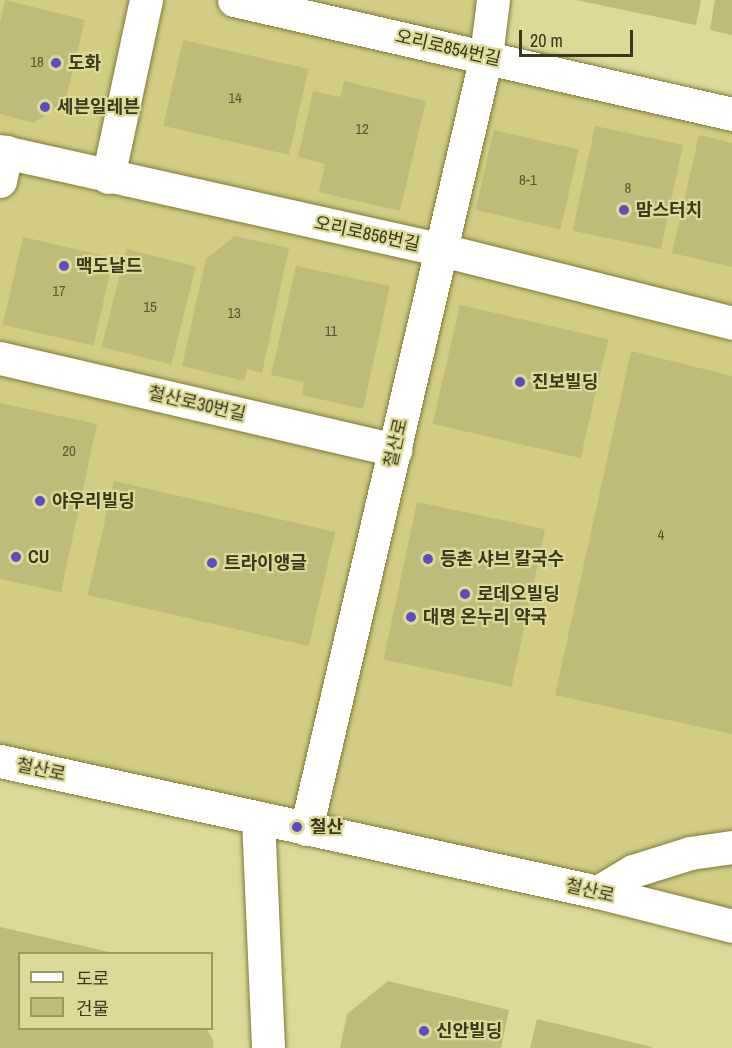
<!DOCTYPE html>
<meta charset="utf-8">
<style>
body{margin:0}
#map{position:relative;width:732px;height:1048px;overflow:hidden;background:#ddd996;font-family:"Archivo Narrow","Noto Sans KR",sans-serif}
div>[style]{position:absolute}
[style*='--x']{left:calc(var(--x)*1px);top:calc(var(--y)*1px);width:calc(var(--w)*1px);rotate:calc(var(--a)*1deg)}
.built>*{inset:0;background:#d2cd82}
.building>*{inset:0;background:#bfbb79;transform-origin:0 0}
.roads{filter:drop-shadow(0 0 2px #7f7a3a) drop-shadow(0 0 2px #7f7a3a)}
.minor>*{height:33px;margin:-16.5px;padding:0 16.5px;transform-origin:16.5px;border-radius:16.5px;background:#fff}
.major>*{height:33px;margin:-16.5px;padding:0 16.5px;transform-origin:16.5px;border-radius:16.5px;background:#fff}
.dots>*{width:16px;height:16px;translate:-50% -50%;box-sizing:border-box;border:3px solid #ddd996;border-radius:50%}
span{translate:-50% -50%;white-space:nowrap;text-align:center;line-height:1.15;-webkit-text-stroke:4.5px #ddd996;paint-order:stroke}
.number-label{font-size:15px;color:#5b5934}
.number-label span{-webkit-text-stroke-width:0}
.street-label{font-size:18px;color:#3a381d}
.poi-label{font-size:18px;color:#3a381d;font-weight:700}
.left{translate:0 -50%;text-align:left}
.legend{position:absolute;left:18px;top:952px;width:195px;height:78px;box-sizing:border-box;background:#ddd996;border:2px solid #9c9966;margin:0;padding:8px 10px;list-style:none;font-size:18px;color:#3a381d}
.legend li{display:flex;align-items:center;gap:12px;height:30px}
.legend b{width:30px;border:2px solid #9c9966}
.scale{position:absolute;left:519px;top:30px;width:114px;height:27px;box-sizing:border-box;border:3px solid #3a381d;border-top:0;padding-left:8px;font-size:18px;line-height:21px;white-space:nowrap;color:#3a381d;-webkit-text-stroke:4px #ddd996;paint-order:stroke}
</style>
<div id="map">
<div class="built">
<i style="clip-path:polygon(0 0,486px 0,487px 56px,732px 110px,732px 928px,0 761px)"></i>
</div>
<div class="building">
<i style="clip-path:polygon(5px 0,85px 20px,65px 102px,34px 123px,0 114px,0 22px)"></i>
<i style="clip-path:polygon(576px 0,701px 0,696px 25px)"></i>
<i style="clip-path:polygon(715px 0,732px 0,732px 35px,710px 30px)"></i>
<i style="left:183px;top:40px;width:129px;height:88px;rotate:13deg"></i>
<i style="clip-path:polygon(344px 81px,426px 101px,400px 211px,319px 192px,325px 164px,298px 157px,313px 91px,340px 97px)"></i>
<i style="left:595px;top:126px;width:90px;height:107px;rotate:12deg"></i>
<i style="left:494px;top:130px;width:87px;height:82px;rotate:13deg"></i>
<i style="clip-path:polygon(699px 135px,732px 143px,732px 267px,672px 253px)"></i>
<i style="clip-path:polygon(235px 236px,289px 248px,262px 373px,247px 369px,244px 381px,182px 366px,206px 259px)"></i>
<i style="left:23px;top:237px;width:93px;height:90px;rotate:13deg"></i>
<i style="left:126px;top:249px;width:72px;height:101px;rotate:14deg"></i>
<i style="clip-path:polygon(296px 266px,390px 286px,363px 409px,302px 395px,304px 382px,271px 375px)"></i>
<i style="left:460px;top:305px;width:152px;height:122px;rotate:13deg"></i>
<i style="clip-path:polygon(631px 351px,732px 376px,732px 734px,555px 695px)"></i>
<i style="clip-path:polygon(0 403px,97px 424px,61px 592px,0 579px)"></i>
<i style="left:114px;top:481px;width:227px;height:117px;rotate:13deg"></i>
<i style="left:417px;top:502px;width:131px;height:161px;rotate:12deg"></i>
<i style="clip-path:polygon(0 927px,114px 953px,20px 954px,20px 1028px,206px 1028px,214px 1042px,213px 1048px,0 1048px)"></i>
<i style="clip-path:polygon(388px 981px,509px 1010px,501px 1048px,340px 1048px,347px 1014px)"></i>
<i style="clip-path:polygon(537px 1019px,652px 1047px,652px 1048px,530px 1048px)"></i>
</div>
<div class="roads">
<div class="minor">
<i style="--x:234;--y:0;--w:511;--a:12.89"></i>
<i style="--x:0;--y:151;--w:453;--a:12.6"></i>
<i style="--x:442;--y:250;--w:299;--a:14.1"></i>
<i style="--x:108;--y:177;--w:181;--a:-77.9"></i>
<i style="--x:0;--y:181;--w:30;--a:-78"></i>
<i style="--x:0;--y:358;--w:406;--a:13.1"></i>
<i style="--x:258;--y:818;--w:230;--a:87.5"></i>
<i style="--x:306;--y:829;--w:794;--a:-76.89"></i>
<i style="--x:486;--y:56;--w:56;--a:-82.9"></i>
</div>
<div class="major">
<i style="--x:0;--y:761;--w:612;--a:12.36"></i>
<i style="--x:598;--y:892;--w:138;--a:14.2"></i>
<i style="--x:598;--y:892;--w:41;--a:-31"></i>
<i style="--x:633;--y:871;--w:60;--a:-17.5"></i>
<i style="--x:690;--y:853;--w:42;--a:-8.1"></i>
</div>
</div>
<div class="dots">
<i style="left:56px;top:63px;background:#5f4cc5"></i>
<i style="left:45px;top:107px;background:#5f4cc5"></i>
<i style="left:624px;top:210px;background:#5f4cc5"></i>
<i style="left:64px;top:266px;background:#5f4cc5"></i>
<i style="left:520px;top:382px;background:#5f4cc5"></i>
<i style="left:40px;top:501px;background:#5f4cc5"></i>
<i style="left:16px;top:557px;background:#5f4cc5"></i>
<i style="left:428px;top:559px;background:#5f4cc5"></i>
<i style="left:212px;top:563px;background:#5f4cc5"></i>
<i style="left:465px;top:594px;background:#5f4cc5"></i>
<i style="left:411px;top:617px;background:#5f4cc5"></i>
<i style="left:297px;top:827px;background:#5f4cc5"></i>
<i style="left:424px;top:1031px;background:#5f4cc5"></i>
</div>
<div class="number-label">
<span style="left:37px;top:62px">18</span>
<span style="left:235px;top:98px">14</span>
<span style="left:362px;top:129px">12</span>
<span style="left:528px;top:180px">8-1</span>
<span style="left:628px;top:188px">8</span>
<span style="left:59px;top:291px">17</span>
<span style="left:150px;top:307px">15</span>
<span style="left:234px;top:313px">13</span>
<span style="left:331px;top:331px">11</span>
<span style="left:69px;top:451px">20</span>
<span style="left:661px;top:535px">4</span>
</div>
<div class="street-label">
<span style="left:448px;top:48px;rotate:13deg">오리로854번길</span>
<span style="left:367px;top:234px;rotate:12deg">오리로856번길</span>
<span style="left:197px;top:404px;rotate:13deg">철산로30번길</span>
<span style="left:396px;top:443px;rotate:-77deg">철산로</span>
<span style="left:41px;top:770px;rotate:12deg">철산로</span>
<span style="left:590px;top:891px;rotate:13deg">철산로</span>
</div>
<div class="poi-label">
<span class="left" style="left:68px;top:63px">도화</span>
<span class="left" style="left:57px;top:107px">세븐일레븐</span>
<span class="left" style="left:636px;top:210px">맘스터치</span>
<span class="left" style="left:76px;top:266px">맥도날드</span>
<span class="left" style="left:532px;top:382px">진보빌딩</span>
<span class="left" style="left:52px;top:501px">야우리빌딩</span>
<span class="left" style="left:28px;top:557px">CU</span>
<span class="left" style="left:440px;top:559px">등촌 샤브 칼국수</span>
<span class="left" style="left:224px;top:563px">트라이앵글</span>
<span class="left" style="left:477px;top:594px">로데오빌딩</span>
<span class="left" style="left:423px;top:617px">대명 온누리 약국</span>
<span class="left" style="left:310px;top:827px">철산</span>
<span class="left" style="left:436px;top:1031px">신안빌딩</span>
</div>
<ul class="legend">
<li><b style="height:8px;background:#fff"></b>도로</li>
<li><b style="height:16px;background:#bfbb79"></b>건물</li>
</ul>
<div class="scale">20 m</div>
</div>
